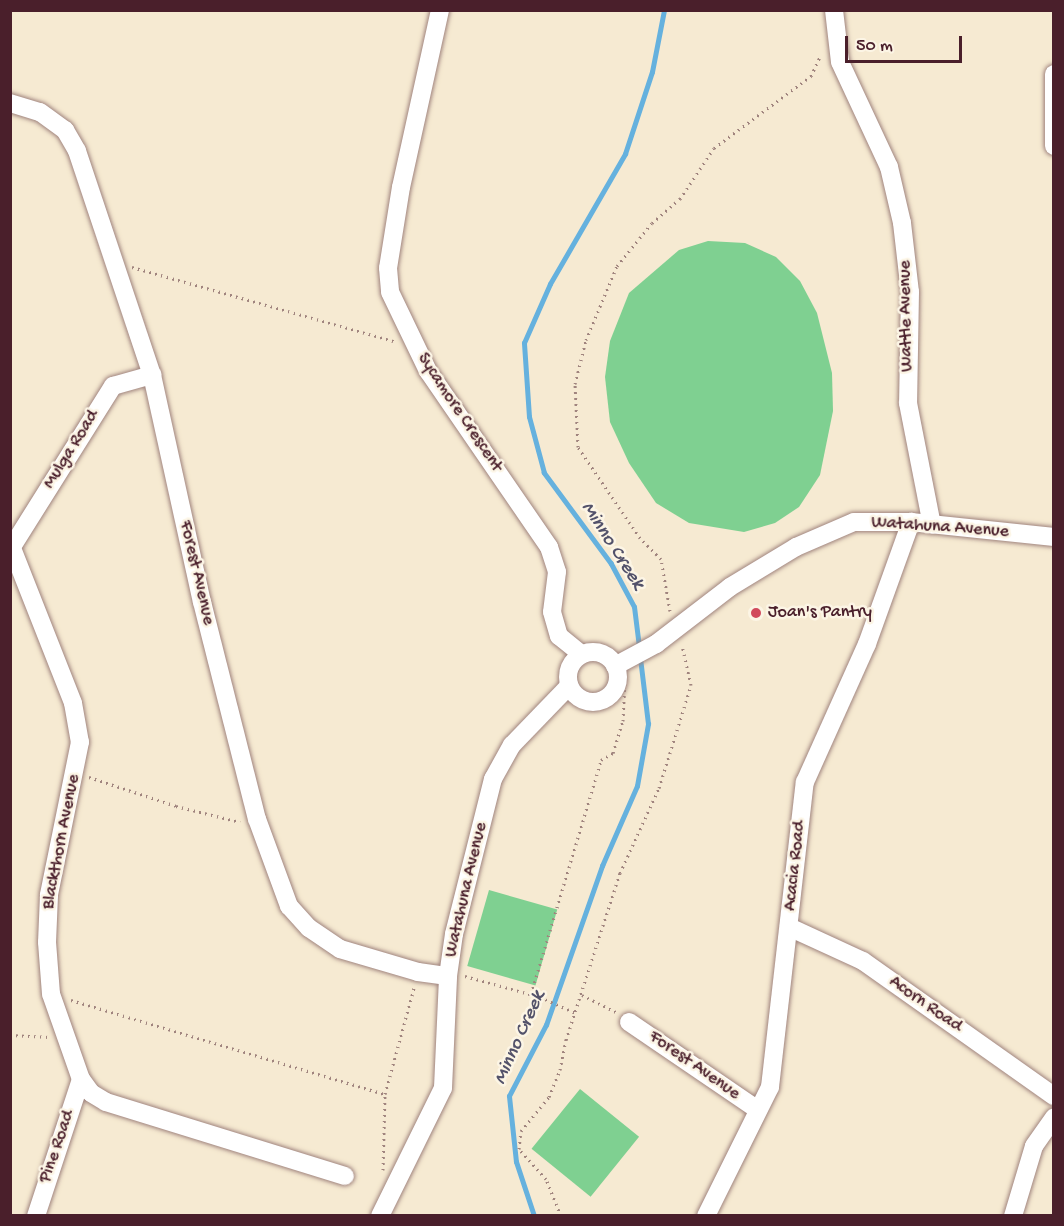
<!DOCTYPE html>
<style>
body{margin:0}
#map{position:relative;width:1064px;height:1226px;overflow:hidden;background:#f6ead2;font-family:"Gochi Hand",sans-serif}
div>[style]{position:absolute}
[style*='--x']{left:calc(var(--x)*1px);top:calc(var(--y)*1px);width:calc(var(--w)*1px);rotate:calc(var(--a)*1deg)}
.green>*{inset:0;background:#7fd091;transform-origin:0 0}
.stream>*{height:4.5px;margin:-2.25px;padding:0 2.25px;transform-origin:2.25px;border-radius:2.25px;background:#65b1de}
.path>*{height:3px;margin-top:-1.5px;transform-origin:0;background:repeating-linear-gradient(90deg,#a0847e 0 1.5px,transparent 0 6px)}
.roads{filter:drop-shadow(0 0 2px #a0847e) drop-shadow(0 0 2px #a0847e)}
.minor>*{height:18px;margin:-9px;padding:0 9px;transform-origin:9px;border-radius:9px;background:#fff}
.minor>.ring{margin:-9px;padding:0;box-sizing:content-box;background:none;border:18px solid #fff;border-radius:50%}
.dots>*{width:16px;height:16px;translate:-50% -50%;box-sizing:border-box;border:3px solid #fcf5e5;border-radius:50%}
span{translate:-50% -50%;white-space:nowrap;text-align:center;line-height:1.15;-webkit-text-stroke:5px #fcf5e5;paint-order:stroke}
.street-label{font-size:18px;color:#4a1f2b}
.poi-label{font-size:18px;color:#4a1f2b}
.left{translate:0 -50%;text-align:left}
.water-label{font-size:20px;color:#53526a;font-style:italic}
.frame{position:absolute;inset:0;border:12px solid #4a1f2b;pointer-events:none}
.scale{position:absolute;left:845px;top:36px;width:117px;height:27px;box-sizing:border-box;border:3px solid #4a1f2b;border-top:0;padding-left:8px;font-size:18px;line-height:21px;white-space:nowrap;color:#4a1f2b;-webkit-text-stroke:4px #fcf5e5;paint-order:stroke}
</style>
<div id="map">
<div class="green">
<i style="clip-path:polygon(708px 241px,745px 243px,776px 257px,800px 281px,817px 313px,832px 373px,833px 411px,820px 475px,799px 507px,775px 523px,744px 532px,689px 523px,656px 503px,629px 463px,610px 422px,605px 377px,610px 341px,629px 293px,679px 250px)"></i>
<i style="left:489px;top:890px;width:71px;height:79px;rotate:16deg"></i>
<i style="left:580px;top:1089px;width:76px;height:77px;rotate:39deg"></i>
</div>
<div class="stream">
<i style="--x:639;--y:647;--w:40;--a:-97.1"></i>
<i style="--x:634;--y:607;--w:49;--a:-118.1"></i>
<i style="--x:611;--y:564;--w:113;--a:-126.4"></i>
<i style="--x:544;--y:473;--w:58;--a:-105"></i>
<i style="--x:529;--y:417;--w:74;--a:-93.9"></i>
<i style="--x:524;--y:343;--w:64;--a:-66.2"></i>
<i style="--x:550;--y:284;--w:150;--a:-60"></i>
<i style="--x:625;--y:154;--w:86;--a:-71.8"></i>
<i style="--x:652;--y:72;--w:63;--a:-79"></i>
<i style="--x:534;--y:1216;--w:57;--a:-108.4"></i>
<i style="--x:516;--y:1162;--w:66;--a:-96.1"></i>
<i style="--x:509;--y:1096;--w:80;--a:-62.5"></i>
<i style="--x:546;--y:1025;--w:169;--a:-70.6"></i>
<i style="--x:602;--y:866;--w:87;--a:-66.4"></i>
<i style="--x:637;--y:786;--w:63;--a:-79.9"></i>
<i style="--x:648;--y:724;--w:66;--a:-96.9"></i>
</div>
<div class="path">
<i style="--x:132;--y:267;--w:275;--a:15.8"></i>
<i style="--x:670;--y:611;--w:53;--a:-99.8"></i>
<i style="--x:661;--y:559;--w:30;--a:-135"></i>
<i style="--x:640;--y:538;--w:110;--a:-124.3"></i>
<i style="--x:578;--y:447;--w:63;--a:-92.7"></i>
<i style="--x:575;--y:384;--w:45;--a:-76"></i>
<i style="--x:586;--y:340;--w:80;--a:-67.3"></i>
<i style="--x:617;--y:266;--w:55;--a:-50.9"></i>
<i style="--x:652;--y:223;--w:37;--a:-41"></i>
<i style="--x:680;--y:199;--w:61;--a:-56.3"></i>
<i style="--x:714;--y:148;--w:121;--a:-36.6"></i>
<i style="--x:811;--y:76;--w:23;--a:-65"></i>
<i style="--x:89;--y:777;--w:92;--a:18.4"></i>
<i style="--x:176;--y:806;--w:66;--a:14"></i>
<i style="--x:465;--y:976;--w:78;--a:15.6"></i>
<i style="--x:540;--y:997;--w:39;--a:24"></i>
<i style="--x:531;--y:994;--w:244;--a:-73.3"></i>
<i style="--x:601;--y:760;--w:14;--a:-30"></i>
<i style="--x:613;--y:753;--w:34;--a:-73"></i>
<i style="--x:623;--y:721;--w:42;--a:-87.3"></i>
<i style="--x:582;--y:995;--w:40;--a:26.6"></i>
<i style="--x:71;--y:1000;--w:328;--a:16.7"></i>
<i style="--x:385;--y:1094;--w:110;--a:-74.7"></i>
<i style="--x:10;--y:1035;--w:39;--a:3"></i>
<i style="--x:383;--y:1170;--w:76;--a:-88.5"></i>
<i style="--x:561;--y:1216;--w:40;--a:-112"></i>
<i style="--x:546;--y:1179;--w:40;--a:-132"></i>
<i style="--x:519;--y:1149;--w:18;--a:-84"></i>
<i style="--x:521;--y:1131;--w:44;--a:-50.5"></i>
<i style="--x:549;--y:1097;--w:29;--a:-68"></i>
<i style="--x:560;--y:1070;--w:31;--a:-79"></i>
<i style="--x:566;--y:1040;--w:176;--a:-72.1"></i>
<i style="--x:620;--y:873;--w:94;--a:-65.4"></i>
<i style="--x:659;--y:788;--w:108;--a:-72.7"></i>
<i style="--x:691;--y:685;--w:41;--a:-102.7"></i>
</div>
<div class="roads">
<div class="minor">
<i style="--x:440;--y:10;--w:181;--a:102.4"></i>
<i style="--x:401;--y:187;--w:82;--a:99.1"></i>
<i style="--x:388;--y:268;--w:24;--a:85"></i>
<i style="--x:390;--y:292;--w:88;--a:64.3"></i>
<i style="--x:428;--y:371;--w:214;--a:55.5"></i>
<i style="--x:549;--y:547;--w:26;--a:72"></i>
<i style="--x:557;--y:572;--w:40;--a:97.1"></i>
<i style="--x:552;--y:612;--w:25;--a:74"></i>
<i style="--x:559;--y:636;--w:28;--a:39"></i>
<i style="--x:834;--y:10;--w:52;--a:83.4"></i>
<i style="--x:840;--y:62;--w:116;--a:65"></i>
<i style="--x:889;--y:167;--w:57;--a:76.9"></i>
<i style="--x:902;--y:223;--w:69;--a:83.4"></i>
<i style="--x:910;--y:292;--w:111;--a:91"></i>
<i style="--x:908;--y:403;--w:124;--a:78.9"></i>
<i style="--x:1054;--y:74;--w:72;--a:90"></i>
<i style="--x:10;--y:103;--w:31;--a:17"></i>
<i style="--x:40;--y:112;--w:31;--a:36"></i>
<i style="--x:65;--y:130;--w:24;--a:60"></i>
<i style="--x:77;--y:151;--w:236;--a:71.5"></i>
<i style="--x:152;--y:375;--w:232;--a:77.6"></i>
<i style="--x:202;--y:602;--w:224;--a:75.8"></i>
<i style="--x:257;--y:819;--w:93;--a:69.8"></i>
<i style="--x:289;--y:906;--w:30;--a:48"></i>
<i style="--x:309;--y:928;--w:37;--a:34"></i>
<i style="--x:340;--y:949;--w:81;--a:16.4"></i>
<i style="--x:418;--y:972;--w:30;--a:8"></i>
<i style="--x:10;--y:543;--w:172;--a:68.5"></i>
<i style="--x:73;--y:703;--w:40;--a:80"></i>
<i style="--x:80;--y:742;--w:156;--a:101.5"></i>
<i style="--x:49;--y:895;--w:47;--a:92.4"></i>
<i style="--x:47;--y:942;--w:52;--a:85.6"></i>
<i style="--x:51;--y:994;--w:90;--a:70.6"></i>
<i style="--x:81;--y:1079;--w:17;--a:54"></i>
<i style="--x:91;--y:1093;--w:17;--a:31"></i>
<i style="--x:106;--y:1102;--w:250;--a:17.2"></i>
<i style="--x:10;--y:550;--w:194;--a:-57.9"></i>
<i style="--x:113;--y:386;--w:41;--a:-15.8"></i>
<i class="ring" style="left:568px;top:652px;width:32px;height:32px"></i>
<i style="--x:615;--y:666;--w:47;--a:-28.2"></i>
<i style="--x:656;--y:644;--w:93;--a:-37.6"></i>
<i style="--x:730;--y:587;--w:77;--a:-31.2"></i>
<i style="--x:796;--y:547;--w:63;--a:-23.3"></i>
<i style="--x:854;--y:522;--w:57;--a:0"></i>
<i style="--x:911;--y:522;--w:144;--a:6"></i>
<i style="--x:789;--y:927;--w:81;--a:24.7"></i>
<i style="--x:863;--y:961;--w:234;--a:35.3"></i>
<i style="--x:629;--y:1022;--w:156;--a:34.3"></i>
<i style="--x:36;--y:1216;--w:144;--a:-71.8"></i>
<i style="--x:380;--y:1216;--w:143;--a:-63.8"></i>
<i style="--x:443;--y:1088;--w:112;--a:-87.4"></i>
<i style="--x:448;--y:976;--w:42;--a:-81.9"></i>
<i style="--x:454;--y:934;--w:160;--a:-75.9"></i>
<i style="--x:493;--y:779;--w:39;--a:-61"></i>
<i style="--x:512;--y:745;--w:82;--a:-46"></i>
<i style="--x:706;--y:1216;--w:144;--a:-63.6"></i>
<i style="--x:770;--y:1087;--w:307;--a:-83.5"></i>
<i style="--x:805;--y:782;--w:151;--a:-65.8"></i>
<i style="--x:867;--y:644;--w:130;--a:-70.2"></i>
<i style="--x:1013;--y:1216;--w:73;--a:-73.3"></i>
<i style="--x:1034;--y:1146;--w:35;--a:-55"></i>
</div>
</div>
<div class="dots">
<i style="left:756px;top:613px;background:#d1495b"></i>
</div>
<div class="street-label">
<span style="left:907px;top:316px;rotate:-91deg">Wattle Avenue</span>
<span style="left:459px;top:413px;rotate:56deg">Sycamore Crescent</span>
<span style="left:72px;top:450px;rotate:-58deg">Mulga Road</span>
<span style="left:940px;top:528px;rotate:4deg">Watahuna Avenue</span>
<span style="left:196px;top:573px;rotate:77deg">Forest Avenue</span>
<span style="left:62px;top:842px;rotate:-79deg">Blackthorn Avenue</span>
<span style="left:796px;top:866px;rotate:-84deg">Acacia Road</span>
<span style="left:467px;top:890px;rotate:-77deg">Watahuna Avenue</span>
<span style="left:925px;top:1005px;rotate:35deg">Acorn Road</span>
<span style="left:694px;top:1066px;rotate:35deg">Forest Avenue</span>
<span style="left:58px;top:1147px;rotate:-71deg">Pine Road</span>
</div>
<div class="poi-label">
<span class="left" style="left:768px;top:613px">Joan's Pantry</span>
</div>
<div class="water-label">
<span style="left:612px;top:546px;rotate:57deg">Minno Creek</span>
<span style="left:520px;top:1038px;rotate:-66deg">Minno Creek</span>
</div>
<div class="frame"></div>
<div class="scale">50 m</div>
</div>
